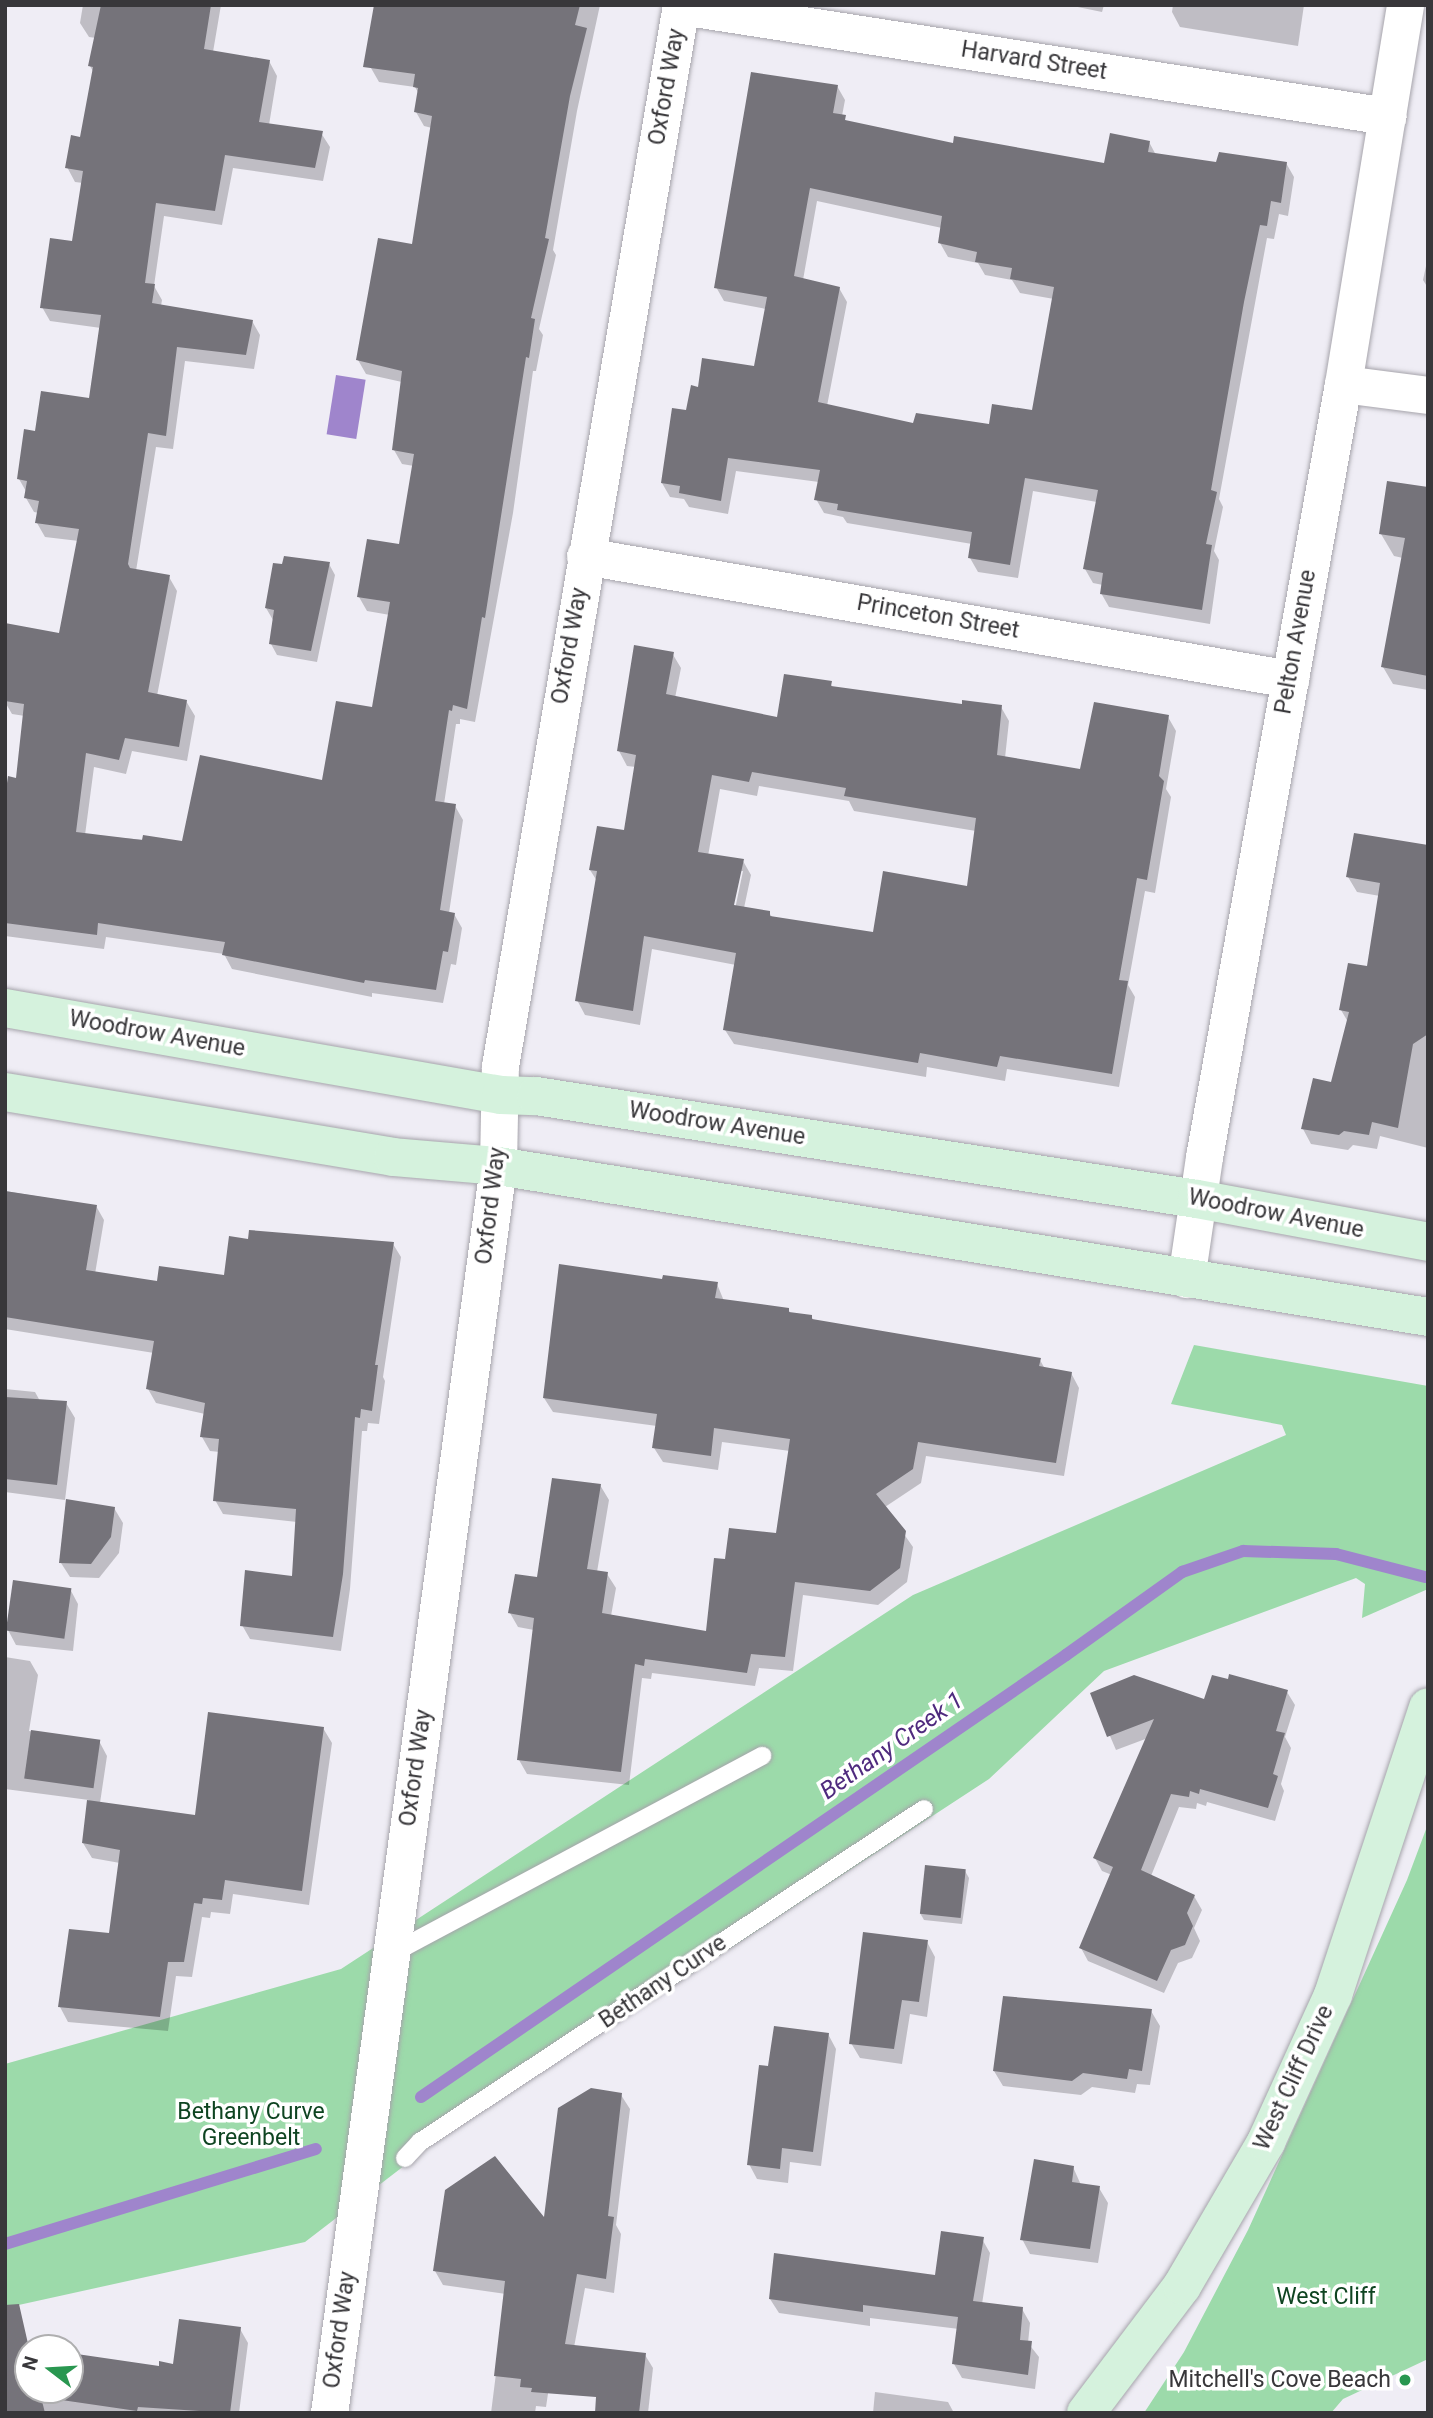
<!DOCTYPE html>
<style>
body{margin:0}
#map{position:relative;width:1433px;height:2418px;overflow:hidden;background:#efedf5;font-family:Roboto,sans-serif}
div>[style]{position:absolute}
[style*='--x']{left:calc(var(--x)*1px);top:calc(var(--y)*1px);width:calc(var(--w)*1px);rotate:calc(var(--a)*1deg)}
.green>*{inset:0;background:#9cdaaa}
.water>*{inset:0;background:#9f85cc;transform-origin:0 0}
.shadow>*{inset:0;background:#0003}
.stream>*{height:12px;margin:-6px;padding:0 6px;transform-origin:6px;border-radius:6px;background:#9f85cc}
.building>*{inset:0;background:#75737a;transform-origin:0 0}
.roads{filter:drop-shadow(0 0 2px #a6a4ab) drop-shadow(0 0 2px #a6a4ab)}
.lane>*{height:18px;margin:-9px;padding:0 9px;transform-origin:9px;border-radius:9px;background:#fff}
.street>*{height:37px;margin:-18.5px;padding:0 18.5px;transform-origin:18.5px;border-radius:18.5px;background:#fff}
.secondary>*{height:38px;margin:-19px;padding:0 19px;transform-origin:19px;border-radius:19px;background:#d5f2dd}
.dots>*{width:19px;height:19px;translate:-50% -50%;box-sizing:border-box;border:4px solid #fff;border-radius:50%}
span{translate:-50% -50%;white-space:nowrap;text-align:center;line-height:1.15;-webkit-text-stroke:7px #fff;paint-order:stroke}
.street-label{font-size:23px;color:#38373a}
.park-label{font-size:23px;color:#0e4421}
.poi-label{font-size:23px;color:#38373a}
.right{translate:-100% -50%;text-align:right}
.water-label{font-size:24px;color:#4f2a7e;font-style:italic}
.frame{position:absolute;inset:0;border:7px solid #38373a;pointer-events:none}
.north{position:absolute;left:14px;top:2334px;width:70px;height:70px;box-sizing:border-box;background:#fff;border:2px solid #afafb0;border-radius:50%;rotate:287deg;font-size:19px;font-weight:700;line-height:28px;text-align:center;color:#38373a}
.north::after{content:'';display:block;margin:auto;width:24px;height:32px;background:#299750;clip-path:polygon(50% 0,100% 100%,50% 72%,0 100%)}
</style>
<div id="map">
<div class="green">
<i style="clip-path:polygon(1194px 1345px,1428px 1386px,1428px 1589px,1362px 1618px,1365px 1584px,1356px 1578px,1104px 1671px,989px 1779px,439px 2139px,305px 2242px,5px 2308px,5px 2064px,341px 1969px,913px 1595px,1286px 1435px,1282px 1425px,1171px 1404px)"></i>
<i style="clip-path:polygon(1428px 1824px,1428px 2359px,1343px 2399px,1331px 2413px,1144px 2413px,1184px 2352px,1248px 2230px,1407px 1880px)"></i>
</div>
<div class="water">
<i style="left:336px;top:375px;width:30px;height:60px;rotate:9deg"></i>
</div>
<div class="shadow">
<i style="clip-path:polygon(83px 5px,221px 5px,213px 52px,269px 61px,277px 76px,269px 125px,321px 133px,330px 147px,323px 181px,233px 168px,222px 225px,164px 216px,154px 286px,162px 300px,161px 306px,252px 321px,260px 335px,254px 369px,185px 361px,173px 449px,156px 447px,136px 571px,169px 577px,177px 591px,157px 696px,186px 701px,195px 716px,187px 761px,132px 751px,126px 774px,94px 767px,85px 835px,184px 843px,324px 782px,373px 708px,390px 615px,367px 611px,359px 597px,400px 546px,414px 466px,402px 464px,394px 450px,402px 382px,366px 374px,358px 360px,413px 246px,432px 128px,424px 126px,416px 112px,419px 94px,415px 87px,379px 82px,371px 68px,381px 5px,600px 5px,577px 111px,553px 250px,556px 255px,539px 329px,543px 335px,536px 371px,533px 371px,513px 513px,475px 722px,460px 719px,460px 724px,456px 724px,444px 804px,455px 806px,463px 820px,449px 913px,454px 914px,462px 928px,456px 965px,451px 964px,443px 1003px,372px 993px,372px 997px,232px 969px,224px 954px,106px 937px,104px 949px,5px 936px,5px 799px,17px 780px,25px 716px,12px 714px,5px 702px,5px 625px,61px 635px,79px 541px,45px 537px,37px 523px,39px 513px,34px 512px,26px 498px,27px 493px,19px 479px,36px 433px,90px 400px,101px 328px,50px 321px,42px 307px,73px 243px,83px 183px,75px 182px,67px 167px,82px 139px,94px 73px,90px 66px,96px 38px,89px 37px,80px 23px)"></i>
<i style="clip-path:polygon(1068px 5px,1104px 5px,1102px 12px)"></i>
<i style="clip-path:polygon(1173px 5px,1304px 5px,1298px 46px,1180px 27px,1172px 12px)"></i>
<i style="clip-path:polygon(evenodd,837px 86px,845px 100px,842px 116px,848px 123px,954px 145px,1106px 166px,1149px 142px,1156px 155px,1218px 164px,1286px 163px,1294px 177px,1288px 216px,1279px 214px,1274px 239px,1267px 238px,1219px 499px,1223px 507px,1214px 551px,1219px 560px,1210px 624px,1109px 607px,1101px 593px,1103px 585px,1093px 583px,1085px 569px,1097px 502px,1033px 491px,1018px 578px,978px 572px,970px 558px,972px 544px,847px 523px,843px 517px,824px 513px,816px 499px,819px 482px,736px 471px,728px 514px,689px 507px,684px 499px,670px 497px,662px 483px,687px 412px,700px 389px,756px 368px,766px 309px,724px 301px,716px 287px,837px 86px,817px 201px,942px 228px,940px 243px,948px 257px,978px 263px,985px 275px,1012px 280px,1020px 293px,1054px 299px,1033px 412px,990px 426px,915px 426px,827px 406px,847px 302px,839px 288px,803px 280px,817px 201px)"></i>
<i style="clip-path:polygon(1428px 257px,1428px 288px,1423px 280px)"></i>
<i style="clip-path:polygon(1428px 493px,1428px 690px,1393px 684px,1383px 667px,1403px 558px,1394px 556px,1381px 534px)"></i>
<i style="clip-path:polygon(329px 564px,335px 575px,317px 662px,277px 655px,271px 644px,273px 620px,266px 608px)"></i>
<i style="clip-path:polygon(evenodd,672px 653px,681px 668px,675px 698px,778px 719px,830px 683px,834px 689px,963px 706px,1001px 707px,1009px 721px,1005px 758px,1082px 771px,1168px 717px,1176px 731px,1166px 789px,1171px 797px,1155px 893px,1145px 891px,1128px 985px,1135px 997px,1119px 1087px,1007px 1069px,1005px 1081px,927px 1067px,926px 1077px,734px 1044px,725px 1030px,736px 965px,652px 949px,640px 1025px,585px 1015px,577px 1000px,597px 881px,590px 870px,626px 832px,636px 767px,627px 766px,619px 751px,672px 653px,759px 786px,849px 801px,854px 811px,976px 831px,968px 888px,874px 934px,773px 918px,769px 913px,744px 908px,751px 875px,743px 861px,708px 856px,720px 789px,757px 796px,759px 786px,672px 653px,739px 871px,743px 871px,734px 914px,731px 913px,739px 871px)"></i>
<i style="clip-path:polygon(1428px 847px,1428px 1148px,1380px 1136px,1377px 1149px,1353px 1145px,1348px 1150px,1311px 1144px,1303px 1129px,1333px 1084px,1348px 1022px,1341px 1010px,1368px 968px,1380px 896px,1357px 892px,1348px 877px)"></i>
<i style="clip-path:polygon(5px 1191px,96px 1206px,104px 1220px,95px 1274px,158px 1283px,225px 1277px,250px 1241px,393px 1244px,401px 1257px,383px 1377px,385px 1381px,379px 1424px,368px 1423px,367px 1431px,362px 1431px,350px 1589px,341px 1651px,250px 1639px,242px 1625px,294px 1578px,297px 1522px,223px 1514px,215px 1500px,220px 1452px,210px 1451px,202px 1437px,205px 1414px,156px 1403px,148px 1389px,154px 1353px,5px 1329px)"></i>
<i style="clip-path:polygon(664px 1281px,717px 1284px,724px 1301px,788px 1309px,791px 1314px,811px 1316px,814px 1321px,1040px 1360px,1045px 1369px,1071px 1373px,1079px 1388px,1064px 1476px,926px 1456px,921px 1483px,885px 1507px,913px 1547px,907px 1582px,878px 1605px,803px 1595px,793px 1671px,759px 1668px,755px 1686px,652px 1673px,651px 1679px,642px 1678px,629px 1785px,527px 1774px,519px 1760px,534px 1630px,518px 1627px,510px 1613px,538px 1579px,600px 1485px,609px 1500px,597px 1572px,607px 1574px,616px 1588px,611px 1616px,707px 1633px,727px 1561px,778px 1535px,790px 1451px,722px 1442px,718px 1470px,663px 1462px,654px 1448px,657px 1426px,553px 1412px,544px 1398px)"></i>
<i style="clip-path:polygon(5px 1389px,35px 1392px,40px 1401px,66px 1403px,75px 1418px,65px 1500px,5px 1492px)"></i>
<i style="clip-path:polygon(114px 1508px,123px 1523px,119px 1553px,99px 1578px,70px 1577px,61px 1563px)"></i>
<i style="clip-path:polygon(70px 1589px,78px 1604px,73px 1651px,16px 1645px,8px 1630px)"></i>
<i style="clip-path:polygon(5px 1657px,30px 1661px,38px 1675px,29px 1731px,99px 1741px,107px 1756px,100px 1803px,197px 1817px,323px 1728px,332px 1743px,309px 1905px,233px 1894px,230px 1914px,211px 1912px,210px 1918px,202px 1917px,192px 1977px,176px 1976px,168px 2031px,68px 2022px,60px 2007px,110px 1935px,120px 1863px,92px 1858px,83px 1843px,89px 1800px,5px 1789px)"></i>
<i style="clip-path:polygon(1287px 1692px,1295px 1705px,1285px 1737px,1291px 1748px,1281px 1784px,1284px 1791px,1275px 1821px,1207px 1802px,1206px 1806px,1197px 1803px,1196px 1809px,1179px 1807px,1151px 1876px,1194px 1896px,1202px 1910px,1194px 1928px,1200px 1941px,1192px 1958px,1178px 1963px,1164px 1993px,1088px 1961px,1081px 1948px,1112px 1875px,1102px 1871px,1095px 1858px,1148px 1738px,1116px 1750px,1092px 1694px,1205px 1701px)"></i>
<i style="clip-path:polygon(965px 1871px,969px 1878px,962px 1924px,924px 1920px,920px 1913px)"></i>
<i style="clip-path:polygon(927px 1942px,935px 1957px,927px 2017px,910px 2014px,902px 2064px,860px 2058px,851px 2043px)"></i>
<i style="clip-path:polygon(1151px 2011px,1160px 2026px,1150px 2085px,1137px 2084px,1135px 2093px,1092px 2087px,1081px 2095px,1003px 2086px,994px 2071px)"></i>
<i style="clip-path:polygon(828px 2034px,836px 2049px,821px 2166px,790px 2162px,788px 2183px,757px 2179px,749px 2164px,769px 2068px)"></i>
<i style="clip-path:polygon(621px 2095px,630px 2109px,616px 2225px,621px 2234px,614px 2293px,585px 2288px,570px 2369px,552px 2367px,546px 2407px,536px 2406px,535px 2413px,491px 2413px,506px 2294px,443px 2285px,435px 2271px,545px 2222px)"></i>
<i style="clip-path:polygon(1073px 2167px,1081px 2185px,1099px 2188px,1108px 2203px,1098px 2263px,1030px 2254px,1022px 2239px)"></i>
<i style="clip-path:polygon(982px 2239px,990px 2253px,982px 2304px,1022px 2309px,1030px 2323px,1028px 2343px,1039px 2357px,1035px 2389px,962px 2378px,954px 2364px,959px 2329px,870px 2318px,870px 2326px,779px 2313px,770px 2299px,937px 2277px)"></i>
<i style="clip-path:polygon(240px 2329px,248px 2343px,239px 2413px,5px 2413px,28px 2390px,70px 2390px,70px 2355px,160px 2368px,174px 2366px)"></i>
<i style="clip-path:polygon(645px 2355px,653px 2368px,648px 2413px,596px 2413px)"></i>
<i style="clip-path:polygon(875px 2392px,948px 2402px,954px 2413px,873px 2413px)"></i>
</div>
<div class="stream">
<i style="--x:421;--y:2097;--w:782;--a:-34.42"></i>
<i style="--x:1066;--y:1655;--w:143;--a:-35.6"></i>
<i style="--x:1182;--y:1572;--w:65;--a:-19"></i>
<i style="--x:1243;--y:1551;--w:93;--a:1.8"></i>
<i style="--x:1336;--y:1554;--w:92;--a:14.5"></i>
<i style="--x:5;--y:2244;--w:325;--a:-17"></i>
</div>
<div class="building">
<i style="clip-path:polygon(101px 5px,211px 5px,204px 49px,270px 60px,259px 122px,323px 131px,315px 168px,225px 155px,215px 211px,156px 203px,145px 283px,155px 284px,152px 303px,253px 320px,246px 355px,177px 347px,166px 436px,148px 433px,128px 564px,130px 568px,170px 575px,148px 692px,187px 700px,179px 747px,125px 738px,119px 760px,86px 753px,76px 832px,142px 840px,143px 835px,182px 841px,200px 755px,322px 780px,336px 701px,372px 707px,390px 602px,357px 597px,367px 539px,399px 544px,414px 454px,392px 450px,402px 371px,356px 360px,378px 238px,412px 244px,432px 116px,414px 112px,418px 88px,413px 87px,415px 74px,363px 67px,374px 5px,580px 5px,575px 25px,587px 28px,570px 96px,545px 238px,549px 239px,531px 318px,535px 319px,529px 358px,526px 357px,485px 618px,482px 617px,467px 709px,453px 705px,452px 711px,449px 710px,435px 801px,456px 804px,440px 910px,455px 913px,448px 952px,443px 951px,436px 990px,365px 980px,364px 983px,222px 955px,225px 942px,98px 923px,97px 935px,5px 923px,5px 797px,8px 776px,16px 778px,24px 704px,5px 701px,5px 623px,59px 633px,79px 529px,35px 523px,39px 501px,24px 498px,27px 481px,17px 479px,24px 429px,35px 431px,41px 391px,89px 398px,101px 315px,40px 308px,50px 238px,72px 241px,83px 171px,65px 168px,71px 135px,80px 137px,93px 67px,88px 66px)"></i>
<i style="clip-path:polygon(evenodd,751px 72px,838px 85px,833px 113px,846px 115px,845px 120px,953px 143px,954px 136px,1104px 163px,1110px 133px,1150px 141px,1148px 152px,1216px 162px,1219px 152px,1287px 162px,1281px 203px,1271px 201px,1267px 226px,1260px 225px,1244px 302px,1211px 490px,1217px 492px,1206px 544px,1212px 545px,1202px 610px,1100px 594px,1103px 573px,1083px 569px,1098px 490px,1025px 478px,1010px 565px,968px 558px,972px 532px,837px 510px,838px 504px,814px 500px,820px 470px,728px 458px,721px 501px,679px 493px,680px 486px,661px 483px,672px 408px,686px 410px,691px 385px,698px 387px,702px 358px,754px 366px,767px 297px,714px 288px,751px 72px,810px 188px,942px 216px,938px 243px,977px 252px,975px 262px,1012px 268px,1010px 279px,1054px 287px,1032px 410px,992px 404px,989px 424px,916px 413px,913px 423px,818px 402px,840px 287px,794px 276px,810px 188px)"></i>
<i style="clip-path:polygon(1387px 481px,1428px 487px,1428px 676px,1381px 667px,1405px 538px,1379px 534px)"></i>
<i style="clip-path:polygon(284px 556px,330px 562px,311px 651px,269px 644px,274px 610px,265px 608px,273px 563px,282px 564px)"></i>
<i style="clip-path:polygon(evenodd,634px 645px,674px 652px,666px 694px,777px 717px,784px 674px,832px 681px,831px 686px,962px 704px,962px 700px,1002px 705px,997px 755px,1080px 769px,1094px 702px,1169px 715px,1159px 776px,1164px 781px,1147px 880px,1137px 878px,1119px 980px,1128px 981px,1112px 1074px,1000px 1056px,997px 1067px,920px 1053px,918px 1063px,723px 1030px,736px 953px,644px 936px,633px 1011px,575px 1001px,597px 871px,589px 870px,597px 826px,624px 830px,636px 755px,617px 751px,634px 645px,752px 772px,846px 788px,844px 796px,976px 818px,967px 886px,883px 871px,873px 932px,770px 916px,770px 911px,734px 905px,744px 859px,698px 852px,712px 775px,749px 782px,752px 772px)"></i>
<i style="clip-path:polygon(1354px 833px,1428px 845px,1428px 1034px,1413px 1044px,1398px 1128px,1372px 1122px,1369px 1135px,1344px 1131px,1339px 1135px,1301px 1129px,1313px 1078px,1331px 1082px,1349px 1012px,1339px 1010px,1348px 963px,1367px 966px,1380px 883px,1346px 877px)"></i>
<i style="clip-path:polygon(5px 1191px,97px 1205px,86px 1270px,157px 1281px,159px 1266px,224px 1275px,229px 1236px,248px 1239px,249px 1230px,394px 1242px,375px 1365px,378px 1365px,372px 1411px,361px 1409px,360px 1418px,355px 1417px,343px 1574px,333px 1637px,240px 1626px,245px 1570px,292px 1576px,296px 1509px,213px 1501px,219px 1439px,200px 1437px,205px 1403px,146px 1389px,154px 1341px,5px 1317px)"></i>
<i style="clip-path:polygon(559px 1264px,662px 1279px,663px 1275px,718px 1282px,715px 1298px,789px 1308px,789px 1312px,812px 1315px,812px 1319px,1041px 1358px,1039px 1366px,1072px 1372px,1056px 1463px,918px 1442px,913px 1469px,876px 1494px,906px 1531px,900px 1568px,870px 1591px,795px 1582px,785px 1657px,751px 1654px,747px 1673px,645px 1659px,644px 1666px,635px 1664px,621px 1772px,517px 1760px,534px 1618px,508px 1613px,515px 1574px,537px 1577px,552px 1478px,601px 1484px,587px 1569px,608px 1572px,602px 1613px,706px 1631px,714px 1558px,725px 1559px,729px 1528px,776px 1533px,790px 1439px,714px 1428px,711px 1456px,652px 1448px,657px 1414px,543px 1398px)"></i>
<i style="clip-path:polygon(5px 1397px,67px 1401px,57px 1485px,5px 1479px)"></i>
<i style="clip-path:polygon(66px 1499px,115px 1507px,111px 1537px,91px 1564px,59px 1563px)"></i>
<i style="left:13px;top:1580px;width:59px;height:51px;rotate:8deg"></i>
<i style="clip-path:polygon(1229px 1674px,1288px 1690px,1276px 1731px,1285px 1733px,1273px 1774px,1278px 1776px,1268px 1808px,1200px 1789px,1199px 1794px,1190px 1791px,1189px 1797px,1171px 1794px,1141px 1870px,1195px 1895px,1187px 1913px,1193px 1926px,1185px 1945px,1171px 1950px,1157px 1981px,1079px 1948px,1113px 1867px,1093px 1858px,1154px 1719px,1107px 1737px,1090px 1693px,1134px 1675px,1204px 1699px,1212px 1675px,1228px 1679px)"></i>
<i style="clip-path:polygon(208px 1712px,324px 1727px,302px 1891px,225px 1880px,222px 1900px,203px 1898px,202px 1904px,194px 1903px,184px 1962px,168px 1962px,160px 2017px,58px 2007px,69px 1929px,109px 1933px,120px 1850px,82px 1843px,87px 1800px,195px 1815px)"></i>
<i style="left:31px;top:1730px;width:70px;height:49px;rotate:8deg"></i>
<i style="left:925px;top:1865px;width:41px;height:49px;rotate:6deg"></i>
<i style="clip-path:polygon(863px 1932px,928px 1940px,919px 2002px,902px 2000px,894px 2049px,849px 2044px)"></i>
<i style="clip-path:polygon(1003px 1996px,1152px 2009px,1142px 2071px,1129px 2069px,1127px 2079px,1083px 2073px,1072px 2081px,993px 2071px)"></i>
<i style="clip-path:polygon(774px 2026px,829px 2033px,813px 2152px,782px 2148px,780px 2169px,747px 2165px,759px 2065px,768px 2066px)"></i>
<i style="clip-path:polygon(591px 2088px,622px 2093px,608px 2216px,614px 2217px,606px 2279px,577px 2274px,565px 2344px,646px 2353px,639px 2413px,595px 2413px,596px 2397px,531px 2392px,532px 2388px,520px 2387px,521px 2379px,494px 2376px,505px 2281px,433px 2271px,445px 2190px,495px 2156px,544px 2217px,558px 2108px)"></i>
<i style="clip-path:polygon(1034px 2159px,1074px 2166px,1072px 2182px,1100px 2186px,1090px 2249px,1020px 2240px)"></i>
<i style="clip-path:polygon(941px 2231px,984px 2237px,973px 2301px,1023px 2307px,1020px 2340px,1032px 2341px,1028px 2375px,952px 2364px,958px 2317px,863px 2305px,863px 2312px,769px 2299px,774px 2253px,935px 2275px)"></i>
<i style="clip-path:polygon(19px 2304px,29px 2348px,28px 2390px,70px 2390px,70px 2353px,159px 2366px,159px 2361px,173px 2364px,179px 2319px,241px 2327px,230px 2413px,138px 2407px,137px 2411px,41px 2397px,45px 2413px,5px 2413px,5px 2305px)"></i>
</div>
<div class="roads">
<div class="lane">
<i style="--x:391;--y:1954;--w:421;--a:-28.1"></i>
<i style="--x:405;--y:2158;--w:22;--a:-47"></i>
<i style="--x:420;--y:2142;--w:604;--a:-33.45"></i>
</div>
<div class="street">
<i style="--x:681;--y:6;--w:715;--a:8.86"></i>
<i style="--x:1343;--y:384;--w:86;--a:7.4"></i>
<i style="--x:585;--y:556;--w:716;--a:9.9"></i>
<i style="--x:1186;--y:1279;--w:123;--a:-81.6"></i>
<i style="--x:1204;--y:1157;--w:785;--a:-79.81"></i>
<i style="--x:1343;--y:384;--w:384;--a:-80.7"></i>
<i style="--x:329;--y:2413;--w:1258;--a:-82.28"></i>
<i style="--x:498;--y:1166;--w:100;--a:-88.9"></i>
<i style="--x:500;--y:1066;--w:1076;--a:-80.32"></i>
</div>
<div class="secondary">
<i style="--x:5;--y:1008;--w:504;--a:9.95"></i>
<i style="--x:501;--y:1095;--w:35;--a:2"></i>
<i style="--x:536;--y:1096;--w:669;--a:8.86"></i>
<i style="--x:1197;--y:1199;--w:235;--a:10.5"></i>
<i style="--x:5;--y:1092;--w:393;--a:9.5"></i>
<i style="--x:393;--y:1157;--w:105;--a:4.9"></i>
<i style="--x:498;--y:1166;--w:942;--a:9.22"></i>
<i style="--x:1086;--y:2413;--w:159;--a:-52.9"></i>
<i style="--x:1182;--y:2286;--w:167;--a:-59.7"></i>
<i style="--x:1266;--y:2142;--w:162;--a:-65.5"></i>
<i style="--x:1333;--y:1995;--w:303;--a:-71.7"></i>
</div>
</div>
<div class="dots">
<i style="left:1405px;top:2380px;background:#299750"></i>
</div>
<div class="street-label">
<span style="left:1034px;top:61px;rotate:9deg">Harvard Street</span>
<span style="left:667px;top:87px;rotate:-80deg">Oxford Way</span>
<span style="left:938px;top:617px;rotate:10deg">Princeton Street</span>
<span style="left:1296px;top:642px;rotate:-80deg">Pelton Avenue</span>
<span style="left:570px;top:646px;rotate:-80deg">Oxford Way</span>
<span style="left:157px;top:1034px;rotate:10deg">Woodrow Avenue</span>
<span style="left:717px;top:1124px;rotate:9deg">Woodrow Avenue</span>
<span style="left:491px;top:1206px;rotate:-83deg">Oxford Way</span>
<span style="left:1276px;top:1214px;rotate:11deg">Woodrow Avenue</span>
<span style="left:416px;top:1768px;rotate:-82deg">Oxford Way</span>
<span style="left:663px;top:1982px;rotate:-34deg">Bethany Curve</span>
<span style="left:1294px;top:2078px;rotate:-65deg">West Cliff Drive</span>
<span style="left:340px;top:2330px;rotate:-82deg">Oxford Way</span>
</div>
<div class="park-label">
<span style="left:251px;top:2125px">Bethany Curve<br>Greenbelt</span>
<span style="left:1326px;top:2297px">West Cliff</span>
</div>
<div class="poi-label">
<span class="right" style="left:1391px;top:2380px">Mitchell's Cove Beach</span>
</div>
<div class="water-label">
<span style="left:892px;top:1746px;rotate:-35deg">Bethany Creek 1</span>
</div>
<div class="frame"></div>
<div class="north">N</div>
</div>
